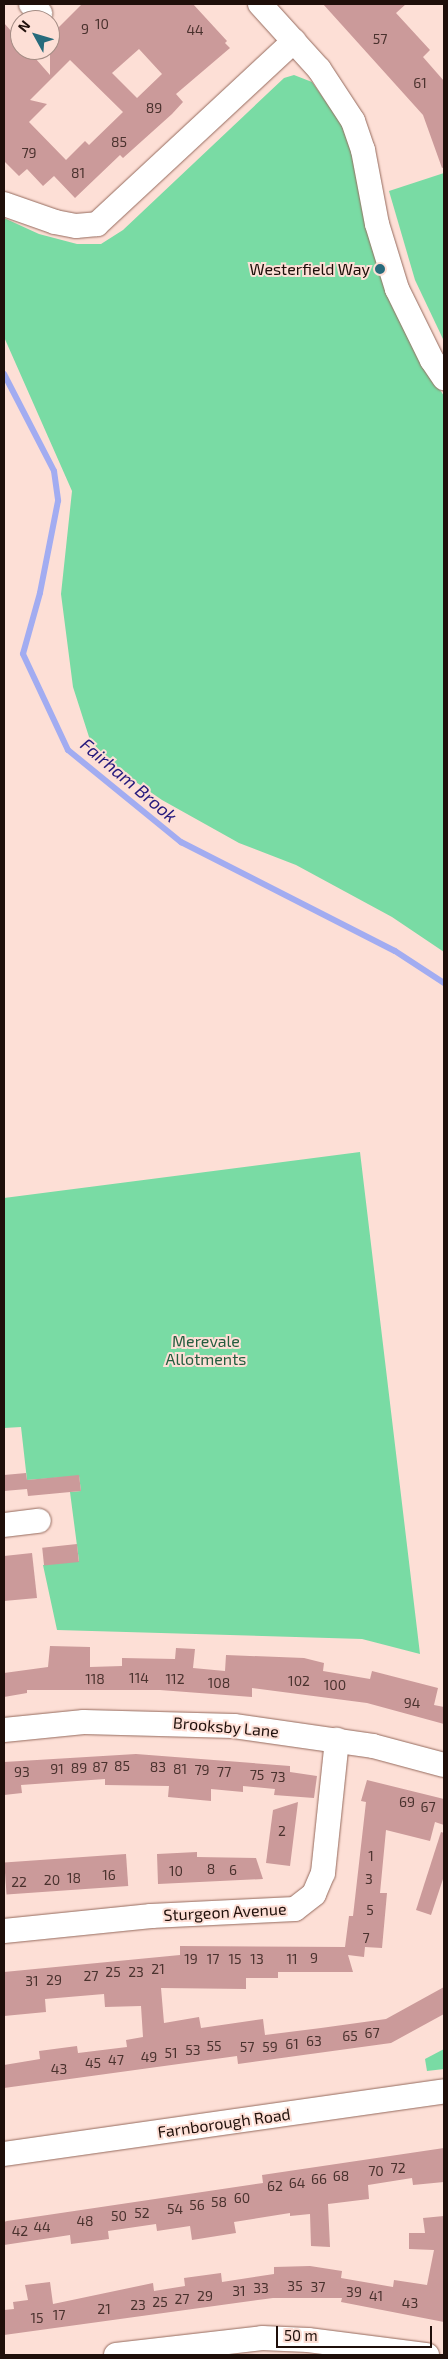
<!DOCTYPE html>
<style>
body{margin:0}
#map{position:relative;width:448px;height:2359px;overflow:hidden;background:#fddfd6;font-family:"Exo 2",sans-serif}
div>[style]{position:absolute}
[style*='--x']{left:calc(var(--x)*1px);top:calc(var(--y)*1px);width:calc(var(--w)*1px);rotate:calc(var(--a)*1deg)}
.green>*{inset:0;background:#79dba4}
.stream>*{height:6px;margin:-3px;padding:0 3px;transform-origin:3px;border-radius:3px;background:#a2acf1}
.building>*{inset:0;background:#cb9a9a;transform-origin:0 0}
.roads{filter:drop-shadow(0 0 1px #956a5d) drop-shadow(0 0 1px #956a5d)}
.minor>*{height:24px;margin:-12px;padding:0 12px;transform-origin:12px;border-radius:12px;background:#fff}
.dots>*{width:14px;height:14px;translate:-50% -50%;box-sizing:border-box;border:2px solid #fddfd6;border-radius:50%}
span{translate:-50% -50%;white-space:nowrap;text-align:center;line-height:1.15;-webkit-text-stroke:4px #fddfd6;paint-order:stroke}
.number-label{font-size:14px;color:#4a322e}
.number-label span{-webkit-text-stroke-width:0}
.poi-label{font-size:16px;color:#1f0f0a}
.right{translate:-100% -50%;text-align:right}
.park-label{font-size:16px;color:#245d3f}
.street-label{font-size:16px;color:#1f0f0a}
.water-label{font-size:18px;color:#24187c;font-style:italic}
.frame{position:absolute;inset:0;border:5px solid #1f0f0a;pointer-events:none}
.north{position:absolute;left:10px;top:10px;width:50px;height:50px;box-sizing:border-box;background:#fddfd6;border:1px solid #a48c84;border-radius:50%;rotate:309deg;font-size:14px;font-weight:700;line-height:20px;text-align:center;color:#1f0f0a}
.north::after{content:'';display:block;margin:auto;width:18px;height:22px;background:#276b7c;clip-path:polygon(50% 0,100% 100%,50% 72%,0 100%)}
.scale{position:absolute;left:276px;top:2326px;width:156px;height:22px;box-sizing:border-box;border:2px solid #1f0f0a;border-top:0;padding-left:6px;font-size:15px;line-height:18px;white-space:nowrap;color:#1f0f0a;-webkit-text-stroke:4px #fddfd6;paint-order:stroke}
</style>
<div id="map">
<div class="green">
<i style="clip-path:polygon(294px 75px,312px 82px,348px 133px,418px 356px,444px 396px,444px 952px,392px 917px,296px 865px,239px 843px,162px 800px,114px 767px,90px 740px,73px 687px,61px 594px,72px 491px,4px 337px,4px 218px,39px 234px,77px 244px,101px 244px,123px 230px,284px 78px)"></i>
<i style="clip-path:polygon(444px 173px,444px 338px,443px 339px,415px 280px,389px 191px)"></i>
<i style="clip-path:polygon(360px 1152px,420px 1654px,362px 1639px,57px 1630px,43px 1565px,79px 1561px,70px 1492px,81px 1491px,79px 1476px,27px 1480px,21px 1427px,4px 1428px,4px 1198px)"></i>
<i style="clip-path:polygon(444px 2049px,444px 2069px,427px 2071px,425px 2059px)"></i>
</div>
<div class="stream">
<i style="--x:4;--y:374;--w:109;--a:62.7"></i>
<i style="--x:54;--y:471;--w:30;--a:82"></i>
<i style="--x:58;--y:501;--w:94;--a:101.1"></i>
<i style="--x:40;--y:593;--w:63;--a:105.6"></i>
<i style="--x:23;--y:654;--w:106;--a:64.9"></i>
<i style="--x:68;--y:750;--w:146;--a:39.2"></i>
<i style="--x:181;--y:842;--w:240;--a:27"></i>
<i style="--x:395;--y:951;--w:59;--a:33.1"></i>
</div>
<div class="building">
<i style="clip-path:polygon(evenodd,82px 4px,193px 4px,227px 41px,225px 43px,230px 48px,176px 94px,183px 102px,172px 114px,123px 158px,120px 155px,75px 198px,54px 176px,43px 186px,27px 169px,19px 176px,4px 161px,4px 23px,20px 41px,20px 50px,28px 50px,50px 75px,50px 36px,82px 4px,139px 49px,162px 74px,137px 98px,112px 73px,139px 49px,82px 4px,70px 60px,123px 112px,89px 145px,85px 141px,66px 160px,29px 122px,47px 104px,30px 100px,70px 60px)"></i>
<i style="clip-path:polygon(323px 4px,406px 4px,396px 13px,430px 50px,423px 57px,444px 81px,444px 167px,442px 168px,423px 115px)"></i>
<i style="clip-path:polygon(26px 1473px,27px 1480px,79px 1475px,81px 1491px,28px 1496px,27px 1489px,4px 1491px,4px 1475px)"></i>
<i style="left:77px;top:1544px;width:18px;height:35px;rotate:84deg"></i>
<i style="clip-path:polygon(32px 1553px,37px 1598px,4px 1601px,4px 1556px)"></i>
<i style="clip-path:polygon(50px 1646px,90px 1647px,90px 1667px,122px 1666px,122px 1658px,175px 1659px,176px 1648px,195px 1649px,193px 1668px,225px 1671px,226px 1655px,304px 1658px,324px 1663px,323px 1671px,370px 1679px,372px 1671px,438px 1688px,434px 1705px,444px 1707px,444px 1724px,367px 1703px,252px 1688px,252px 1697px,160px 1690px,27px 1690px,27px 1693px,4px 1697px,4px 1673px,48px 1667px)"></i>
<i style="clip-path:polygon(136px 1754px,290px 1766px,290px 1772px,317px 1776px,314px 1798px,274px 1795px,275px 1789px,243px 1786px,243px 1792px,211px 1789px,211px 1801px,168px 1797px,169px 1786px,105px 1785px,105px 1779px,21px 1785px,22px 1793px,4px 1795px,4px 1762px)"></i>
<i style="clip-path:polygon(367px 1780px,444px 1799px,444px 1825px,435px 1822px,430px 1841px,386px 1830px,380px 1893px,387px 1893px,382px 1948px,365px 1947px,364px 1957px,348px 1955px,353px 1972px,278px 1972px,278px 1978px,246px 1978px,246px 1989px,161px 1988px,164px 2023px,199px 2017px,201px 2028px,263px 2019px,265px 2035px,321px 2028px,386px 2019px,444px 1987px,444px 2014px,391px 2043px,238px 2064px,237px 2056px,4px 2088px,4px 2065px,40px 2059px,39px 2051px,77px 2046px,78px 2053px,127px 2047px,126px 2040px,143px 2037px,141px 2006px,105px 2007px,104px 1994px,45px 1999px,46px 2012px,4px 2016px,4px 1972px,180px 1955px,180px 1946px,345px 1947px,349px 1916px,353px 1916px,366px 1802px,361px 1801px)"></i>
<i style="clip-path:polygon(298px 1802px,290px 1866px,266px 1863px,273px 1810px)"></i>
<i style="clip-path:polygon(441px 1832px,444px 1833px,444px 1876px,431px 1915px,416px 1910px)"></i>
<i style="clip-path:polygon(197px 1852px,197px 1857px,256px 1858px,263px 1879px,158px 1884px,157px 1854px)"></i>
<i style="left:126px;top:1854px;width:32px;height:122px;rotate:86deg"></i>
<i style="clip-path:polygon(444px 2148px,444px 2182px,413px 2185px,412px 2178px,368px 2185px,369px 2199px,328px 2204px,330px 2247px,311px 2246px,310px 2214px,290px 2216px,290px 2213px,234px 2222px,236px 2233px,192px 2240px,190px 2226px,157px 2231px,156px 2224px,108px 2231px,109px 2239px,71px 2244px,70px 2235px,4px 2245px,4px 2222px,7px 2221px,263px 2183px,262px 2175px)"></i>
<i style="clip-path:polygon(444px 2216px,444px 2322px,341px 2302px,342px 2298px,273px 2298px,4px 2335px,4px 2310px,14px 2309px,13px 2302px,28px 2300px,25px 2285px,50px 2282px,53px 2304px,153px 2283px,154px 2291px,185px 2286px,184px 2278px,221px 2273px,222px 2282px,274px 2274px,274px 2267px,310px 2266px,342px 2271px,341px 2278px,393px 2287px,394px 2280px,427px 2285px,434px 2250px,409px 2249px,409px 2233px,425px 2233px,423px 2218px)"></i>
</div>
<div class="roads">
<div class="minor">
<i style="--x:31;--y:4;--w:13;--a:45"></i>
<i style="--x:260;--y:4;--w:88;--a:47.8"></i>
<i style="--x:319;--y:69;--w:62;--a:56.8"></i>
<i style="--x:353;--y:121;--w:31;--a:71"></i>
<i style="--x:363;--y:150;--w:75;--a:79.3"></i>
<i style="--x:377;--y:224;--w:68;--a:72.9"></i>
<i style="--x:397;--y:289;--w:79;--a:63.8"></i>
<i style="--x:432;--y:360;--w:22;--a:56"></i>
<i style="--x:4;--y:204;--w:54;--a:19.4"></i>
<i style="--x:55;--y:222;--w:21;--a:11"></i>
<i style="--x:76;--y:226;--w:21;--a:-5"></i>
<i style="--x:97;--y:224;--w:269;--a:-42.9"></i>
<i style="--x:4;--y:1525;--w:35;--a:-7"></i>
<i style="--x:4;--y:1730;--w:80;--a:-5.7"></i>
<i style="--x:84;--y:1722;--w:150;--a:1.5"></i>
<i style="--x:234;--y:1726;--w:140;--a:8.2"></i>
<i style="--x:373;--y:1746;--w:73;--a:15"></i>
<i style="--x:4;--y:1931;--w:148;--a:-5.8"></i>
<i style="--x:151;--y:1916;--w:144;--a:-2.8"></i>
<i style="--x:295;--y:1909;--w:24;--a:-38"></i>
<i style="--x:314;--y:1894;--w:23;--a:-67"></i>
<i style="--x:323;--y:1873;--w:134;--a:-84"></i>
<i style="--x:4;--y:2154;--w:444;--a:-8.1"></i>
<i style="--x:116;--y:2355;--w:147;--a:-6.6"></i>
<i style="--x:262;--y:2338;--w:46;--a:2.5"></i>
<i style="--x:308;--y:2340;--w:120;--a:7.2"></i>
</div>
</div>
<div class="dots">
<i style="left:380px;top:269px;background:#276b7c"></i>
</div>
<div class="number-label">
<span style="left:102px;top:24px">10</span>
<span style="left:85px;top:29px">9</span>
<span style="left:195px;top:30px">44</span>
<span style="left:380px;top:39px">57</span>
<span style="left:420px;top:83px">61</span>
<span style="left:154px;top:108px">89</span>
<span style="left:119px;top:142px">85</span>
<span style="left:29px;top:153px">79</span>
<span style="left:78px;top:173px">81</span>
<span style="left:139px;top:1678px">114</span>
<span style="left:95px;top:1679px">118</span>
<span style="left:175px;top:1679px">112</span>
<span style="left:299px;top:1681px">102</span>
<span style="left:219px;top:1683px">108</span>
<span style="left:335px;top:1685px">100</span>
<span style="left:412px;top:1703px">94</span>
<span style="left:122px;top:1766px">85</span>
<span style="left:100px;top:1767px">87</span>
<span style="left:158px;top:1767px">83</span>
<span style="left:79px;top:1768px">89</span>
<span style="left:57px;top:1769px">91</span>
<span style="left:180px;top:1769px">81</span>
<span style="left:202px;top:1770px">79</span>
<span style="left:22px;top:1772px">93</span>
<span style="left:224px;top:1772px">77</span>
<span style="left:257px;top:1775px">75</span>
<span style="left:278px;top:1777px">73</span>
<span style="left:407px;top:1802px">69</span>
<span style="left:428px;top:1807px">67</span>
<span style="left:282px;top:1831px">2</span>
<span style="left:371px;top:1856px">1</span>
<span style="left:211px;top:1869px">8</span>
<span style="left:233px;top:1870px">6</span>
<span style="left:176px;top:1871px">10</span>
<span style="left:109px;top:1875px">16</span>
<span style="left:74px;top:1878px">18</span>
<span style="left:369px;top:1879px">3</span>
<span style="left:52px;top:1880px">20</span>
<span style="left:19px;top:1882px">22</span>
<span style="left:370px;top:1910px">5</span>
<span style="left:366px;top:1938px">7</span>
<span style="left:314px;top:1958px">9</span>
<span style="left:191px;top:1959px">19</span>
<span style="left:213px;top:1959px">17</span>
<span style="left:235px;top:1959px">15</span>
<span style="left:257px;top:1959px">13</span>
<span style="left:292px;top:1959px">11</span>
<span style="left:158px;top:1969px">21</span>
<span style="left:113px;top:1972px">25</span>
<span style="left:136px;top:1972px">23</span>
<span style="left:91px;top:1976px">27</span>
<span style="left:54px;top:1980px">29</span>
<span style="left:32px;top:1981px">31</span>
<span style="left:372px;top:2033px">67</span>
<span style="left:350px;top:2036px">65</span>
<span style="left:314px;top:2041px">63</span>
<span style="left:292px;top:2044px">61</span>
<span style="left:214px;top:2046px">55</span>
<span style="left:247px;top:2047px">57</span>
<span style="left:270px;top:2047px">59</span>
<span style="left:193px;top:2050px">53</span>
<span style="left:171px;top:2053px">51</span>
<span style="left:149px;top:2057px">49</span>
<span style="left:116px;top:2060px">47</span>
<span style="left:93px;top:2063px">45</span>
<span style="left:59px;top:2069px">43</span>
<span style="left:398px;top:2168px">72</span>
<span style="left:376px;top:2171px">70</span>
<span style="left:341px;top:2176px">68</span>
<span style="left:319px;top:2179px">66</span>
<span style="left:297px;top:2183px">64</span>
<span style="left:275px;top:2186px">62</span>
<span style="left:242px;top:2198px">60</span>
<span style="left:219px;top:2202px">58</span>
<span style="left:197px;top:2205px">56</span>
<span style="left:175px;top:2209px">54</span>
<span style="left:142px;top:2213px">52</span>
<span style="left:119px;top:2216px">50</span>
<span style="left:85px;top:2221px">48</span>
<span style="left:42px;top:2227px">44</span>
<span style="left:20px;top:2231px">42</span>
<span style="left:295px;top:2286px">35</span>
<span style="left:318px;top:2287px">37</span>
<span style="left:261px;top:2288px">33</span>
<span style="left:239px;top:2291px">31</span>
<span style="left:354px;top:2292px">39</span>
<span style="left:205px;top:2296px">29</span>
<span style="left:376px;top:2296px">41</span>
<span style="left:182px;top:2299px">27</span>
<span style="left:160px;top:2302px">25</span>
<span style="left:410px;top:2303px">43</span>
<span style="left:138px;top:2305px">23</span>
<span style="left:104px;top:2309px">21</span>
<span style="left:59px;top:2315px">17</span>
<span style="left:37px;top:2318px">15</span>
</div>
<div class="poi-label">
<span class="right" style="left:370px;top:269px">Westerfield Way</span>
</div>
<div class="park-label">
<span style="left:206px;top:1350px">Merevale<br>Allotments</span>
</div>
<div class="street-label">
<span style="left:226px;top:1727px;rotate:5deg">Brooksby Lane</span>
<span style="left:225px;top:1912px;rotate:-3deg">Sturgeon Avenue</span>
<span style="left:224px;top:2123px;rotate:-8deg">Farnborough Road</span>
</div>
<div class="water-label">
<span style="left:129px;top:780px;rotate:40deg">Fairham Brook</span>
</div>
<div class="frame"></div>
<div class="north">N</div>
<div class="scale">50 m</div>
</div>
